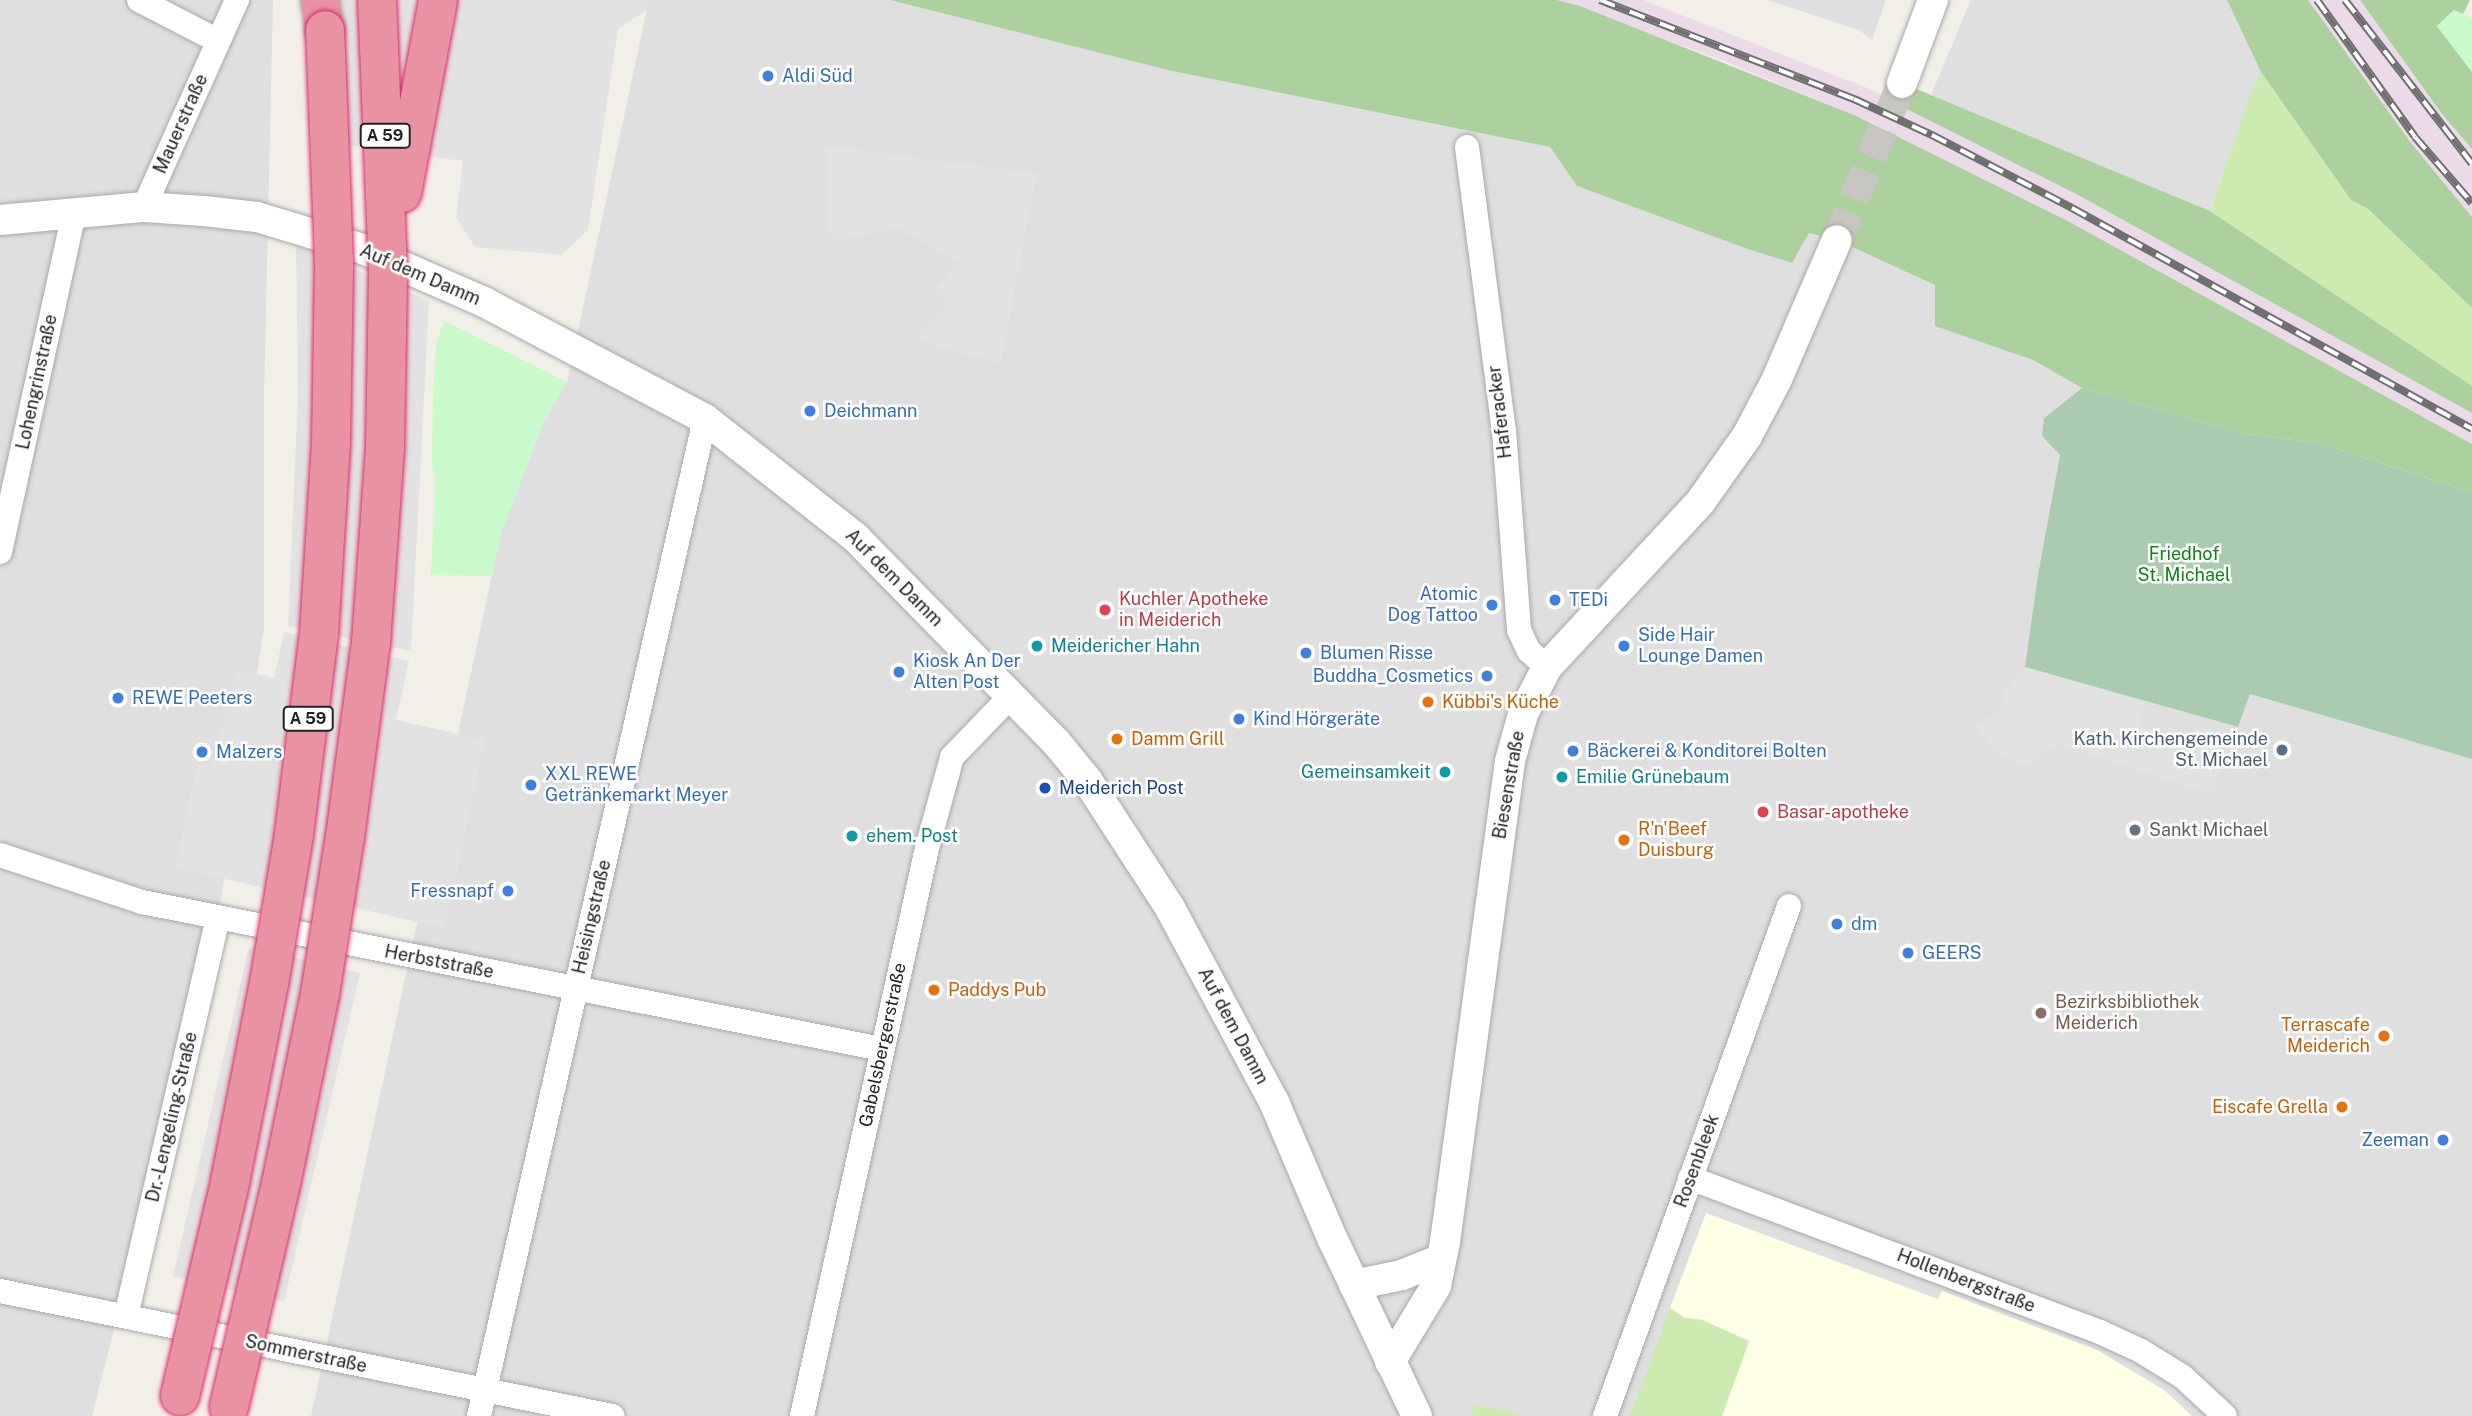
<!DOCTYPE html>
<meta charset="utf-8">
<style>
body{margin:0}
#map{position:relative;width:2472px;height:1416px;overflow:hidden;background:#f2efe9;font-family:"Public Sans",sans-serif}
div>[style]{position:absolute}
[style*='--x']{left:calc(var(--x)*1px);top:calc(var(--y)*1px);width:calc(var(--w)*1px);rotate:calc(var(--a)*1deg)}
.residential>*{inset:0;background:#e0dfdf}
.industrial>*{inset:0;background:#ebdbe8}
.education>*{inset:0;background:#ffffe5}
.grass>*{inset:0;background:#cdebb0}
.forest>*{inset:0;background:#add19e}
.cemetery>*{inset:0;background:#aacbaf}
.park>*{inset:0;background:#c8facc}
.parking>*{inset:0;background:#e2e2e2;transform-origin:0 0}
.tertiary-tunnel>*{height:30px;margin-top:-15px;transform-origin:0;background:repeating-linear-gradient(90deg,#c8c6c1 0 30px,transparent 0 45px)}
.roads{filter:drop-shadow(0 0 2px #a9a9a9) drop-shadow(0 0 2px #a9a9a9)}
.minor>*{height:24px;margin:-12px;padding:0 12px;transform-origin:12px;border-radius:12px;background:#fff}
.tertiary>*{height:30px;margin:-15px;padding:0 15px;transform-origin:15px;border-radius:15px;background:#fff}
.motorway>*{height:38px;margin:-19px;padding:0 19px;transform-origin:19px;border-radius:19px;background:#e892a2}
.rail>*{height:8px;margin-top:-4px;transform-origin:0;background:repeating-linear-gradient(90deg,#fff 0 16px,#707070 0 32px);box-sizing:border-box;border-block:2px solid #707070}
.bridges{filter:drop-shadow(0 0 2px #dc2a67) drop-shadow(0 0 2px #dc2a67)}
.motorway-bridge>*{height:38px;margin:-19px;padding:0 19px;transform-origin:19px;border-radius:19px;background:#e892a2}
.dots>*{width:19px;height:19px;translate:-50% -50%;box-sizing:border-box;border:4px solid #fff;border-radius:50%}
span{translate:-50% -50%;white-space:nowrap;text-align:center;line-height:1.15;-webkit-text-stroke:5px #fff;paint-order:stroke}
.shield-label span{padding:2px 5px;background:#fff;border:2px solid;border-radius:5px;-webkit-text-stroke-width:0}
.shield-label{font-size:16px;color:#222;font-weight:700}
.shop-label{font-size:18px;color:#366cbe}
.left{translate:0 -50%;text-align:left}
.right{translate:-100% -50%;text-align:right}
.street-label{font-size:18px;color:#222}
.park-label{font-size:18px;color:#0c8416}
.health-label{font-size:18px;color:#be3a42}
.culture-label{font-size:18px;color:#0d838f}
.food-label{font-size:18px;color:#c56008}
.service-label{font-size:18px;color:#4e5e75}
.transit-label{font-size:18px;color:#164399}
.worship-label{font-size:18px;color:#5b616d}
.education-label{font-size:18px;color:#785e54}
</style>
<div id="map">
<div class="residential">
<i style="clip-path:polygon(0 0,273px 0,264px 398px,264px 629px,218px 917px,92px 1416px,0 1416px)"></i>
<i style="clip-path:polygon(649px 0,890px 0,1172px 71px,1550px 147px,1577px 186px,1792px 263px,1808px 233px,1837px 240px,1936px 285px,1985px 342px,2033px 360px,2082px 388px,2044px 418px,2042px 436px,2060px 455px,2026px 667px,2237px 727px,2249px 694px,2472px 759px,2472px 1416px,311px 1416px,501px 533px,544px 421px,567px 382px)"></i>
<i style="clip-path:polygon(1767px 0,1886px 0,1872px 40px,1859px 30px)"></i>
<i style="clip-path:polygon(1971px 0,2227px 0,2261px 72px,2250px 94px,2210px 211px,1931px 95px)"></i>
</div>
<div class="industrial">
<i style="clip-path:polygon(1557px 0,1643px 0,1865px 87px,2078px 195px,2472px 413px,2472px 444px,2066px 220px,1854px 115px,1719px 59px)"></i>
<i style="clip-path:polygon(2308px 0,2360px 0,2442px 114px,2472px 149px,2472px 217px,2411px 143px)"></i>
</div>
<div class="education">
<i style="clip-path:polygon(1706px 1213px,1938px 1299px,1942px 1291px,2097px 1350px,2164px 1390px,2192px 1416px,1722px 1416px,1749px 1341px,1702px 1320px,1685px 1318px,1670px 1308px)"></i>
</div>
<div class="grass">
<i style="clip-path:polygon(2261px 72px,2351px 200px,2368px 209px,2472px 308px,2472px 386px,2210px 211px,2250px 94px)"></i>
<i style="clip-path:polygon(1670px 1308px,1685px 1318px,1702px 1320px,1749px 1341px,1722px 1416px,1630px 1416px)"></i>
<i style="clip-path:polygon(1464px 1404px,1509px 1411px,1523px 1416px,1474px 1416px,1470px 1407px)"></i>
</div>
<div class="forest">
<i style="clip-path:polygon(890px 0,1557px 0,1580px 6px,1854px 115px,2066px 220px,2472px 444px,2472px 493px,2323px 444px,2240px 433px,2082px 388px,2033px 360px,1935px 326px,1935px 285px,1837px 240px,1809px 233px,1792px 263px,1745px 248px,1577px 186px,1550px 147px,1172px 71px)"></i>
<i style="clip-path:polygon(2227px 0,2308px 0,2411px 143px,2472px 217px,2472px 308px,2368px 209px,2351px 200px,2261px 72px)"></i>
<i style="clip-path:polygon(2360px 0,2470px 0,2463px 14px,2454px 10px,2437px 26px,2472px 72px,2472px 149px,2442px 114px)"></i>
<i style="clip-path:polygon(1902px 83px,2210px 211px,2472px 386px,2472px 413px,2078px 195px,1895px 103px)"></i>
</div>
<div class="cemetery">
<i style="clip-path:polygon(2082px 388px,2240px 433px,2323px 444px,2472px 493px,2472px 759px,2250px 694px,2238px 727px,2025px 667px,2038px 575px,2060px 455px,2042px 436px,2044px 418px)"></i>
</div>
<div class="park">
<i style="clip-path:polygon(2454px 10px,2472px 18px,2472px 72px,2437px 26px)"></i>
<i style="clip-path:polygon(444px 321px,567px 382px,544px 421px,501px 533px,492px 576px,431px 575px,435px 481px,432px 465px,433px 392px,436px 343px)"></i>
</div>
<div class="parking">
<i style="clip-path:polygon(337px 0,650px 0,647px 10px,618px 29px,588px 230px,562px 255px,475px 247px,456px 217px,463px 161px,317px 141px)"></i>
<i style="clip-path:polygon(826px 146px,1037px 173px,1001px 363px,934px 346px,918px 334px,948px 303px,935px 289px,960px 261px,897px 228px,832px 241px,828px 225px)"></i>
<i style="clip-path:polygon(296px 244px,429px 301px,411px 651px,288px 626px,298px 395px)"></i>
<i style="clip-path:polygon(284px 632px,409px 661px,396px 720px,485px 740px,445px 928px,175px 868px,197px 764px,212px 767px,236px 669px,274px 678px)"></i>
<i style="clip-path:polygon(2025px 667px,2144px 702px,2139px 725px,2220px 747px,2214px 795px,2057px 744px,2029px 764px,2014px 762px,2000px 756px,1975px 727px,1997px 712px,2005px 691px)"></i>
<i style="left:249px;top:947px;width:114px;height:338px;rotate:13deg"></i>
</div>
<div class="tertiary-tunnel">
<i style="--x:1837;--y:240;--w:170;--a:-67.5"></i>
</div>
<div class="roads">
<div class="minor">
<i style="--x:139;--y:0;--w:89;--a:27.4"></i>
<i style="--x:1467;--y:147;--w:285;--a:82.6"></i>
<i style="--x:1504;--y:430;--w:201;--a:85.7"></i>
<i style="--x:1519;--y:630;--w:23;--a:65"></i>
<i style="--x:1529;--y:651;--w:24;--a:42"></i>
<i style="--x:144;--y:207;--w:227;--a:-65.8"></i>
<i style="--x:0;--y:552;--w:348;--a:-77.7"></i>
<i style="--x:0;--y:855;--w:150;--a:18.3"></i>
<i style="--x:142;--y:902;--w:754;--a:11.24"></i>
<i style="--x:1690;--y:1178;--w:438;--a:20.6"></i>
<i style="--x:2100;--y:1332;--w:45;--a:24.9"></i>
<i style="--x:2141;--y:1351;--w:49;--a:31.8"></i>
<i style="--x:2183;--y:1377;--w:57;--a:42.9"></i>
<i style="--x:0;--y:1291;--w:625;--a:11.54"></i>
<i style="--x:126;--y:1316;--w:409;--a:-77"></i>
<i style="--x:479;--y:1416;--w:1022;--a:-77.23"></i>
<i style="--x:802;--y:1416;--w:582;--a:-77.59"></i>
<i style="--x:927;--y:848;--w:94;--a:-74.6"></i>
<i style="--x:952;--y:757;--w:85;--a:-46"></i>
<i style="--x:1605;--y:1416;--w:542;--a:-70.16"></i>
</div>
<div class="tertiary">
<i style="--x:1902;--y:83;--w:89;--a:-69.5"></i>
<i style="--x:0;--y:220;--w:145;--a:-5.2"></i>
<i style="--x:144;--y:207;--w:60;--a:3.8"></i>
<i style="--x:204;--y:211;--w:53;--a:6.5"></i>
<i style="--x:257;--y:217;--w:111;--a:16.8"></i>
<i style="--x:363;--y:249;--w:132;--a:23.7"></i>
<i style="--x:484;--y:302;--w:250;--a:27.9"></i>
<i style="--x:705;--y:419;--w:191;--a:38.2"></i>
<i style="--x:855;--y:537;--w:287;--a:45.6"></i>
<i style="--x:1056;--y:742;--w:49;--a:50.8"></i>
<i style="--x:1087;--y:780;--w:153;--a:57"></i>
<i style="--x:1170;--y:908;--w:220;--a:61.8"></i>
<i style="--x:1274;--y:1102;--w:150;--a:66.9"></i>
<i style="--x:1333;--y:1240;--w:195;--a:64.5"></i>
<i style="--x:1354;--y:1285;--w:49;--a:-11.8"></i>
<i style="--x:1402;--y:1275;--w:42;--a:-22.3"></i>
<i style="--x:1390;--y:1362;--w:89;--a:-58.8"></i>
<i style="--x:1436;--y:1286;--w:45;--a:-78.4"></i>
<i style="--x:1445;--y:1242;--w:485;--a:-82.3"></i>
<i style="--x:1510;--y:761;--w:49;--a:-74.5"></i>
<i style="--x:1523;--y:714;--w:53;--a:-62.9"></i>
<i style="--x:1547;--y:667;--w:226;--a:-47.1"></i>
<i style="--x:1701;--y:501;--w:80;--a:-54.7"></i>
<i style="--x:1747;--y:436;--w:64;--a:-62.2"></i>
<i style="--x:1777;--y:379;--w:151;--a:-66.7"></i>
</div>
<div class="motorway">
<i style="--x:320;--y:0;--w:30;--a:81"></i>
</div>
</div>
<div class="rail">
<i style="--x:1600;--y:0;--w:273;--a:21.3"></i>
<i style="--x:1854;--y:99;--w:86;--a:24.8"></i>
<i style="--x:1932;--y:135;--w:158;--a:27.5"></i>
<i style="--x:2072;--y:208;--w:457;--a:28.9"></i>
<i style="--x:2317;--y:0;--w:168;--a:54.4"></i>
<i style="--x:2415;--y:137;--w:87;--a:49.2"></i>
<i style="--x:2345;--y:0;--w:207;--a:52.2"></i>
</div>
<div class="bridges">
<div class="motorway-bridge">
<i style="--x:402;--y:193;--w:196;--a:-79.4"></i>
<i style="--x:180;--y:1396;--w:220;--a:-76.8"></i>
<i style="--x:230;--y:1182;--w:202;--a:-78.9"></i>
<i style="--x:269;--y:984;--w:152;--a:-80.5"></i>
<i style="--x:294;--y:834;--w:202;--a:-82.9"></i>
<i style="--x:319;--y:634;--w:192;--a:-86.4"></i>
<i style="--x:331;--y:442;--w:180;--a:-89"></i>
<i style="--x:334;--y:262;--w:232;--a:-92.2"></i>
<i style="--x:229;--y:1407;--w:229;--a:-76.9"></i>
<i style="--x:281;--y:1184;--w:194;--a:-78.4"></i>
<i style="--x:320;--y:994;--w:159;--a:-81"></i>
<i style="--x:345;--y:837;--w:196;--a:-82.4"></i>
<i style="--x:371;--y:643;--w:195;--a:-85.9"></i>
<i style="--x:385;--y:449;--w:178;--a:-89"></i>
<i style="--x:388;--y:271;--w:271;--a:-92.3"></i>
</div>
</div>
<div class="dots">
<i style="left:768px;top:76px;background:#3f7fe0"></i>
<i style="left:810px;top:411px;background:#3f7fe0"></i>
<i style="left:1555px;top:600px;background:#3f7fe0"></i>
<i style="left:1492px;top:605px;background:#3f7fe0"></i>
<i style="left:1105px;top:610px;background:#e0444e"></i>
<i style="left:1037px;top:646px;background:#0f9aa8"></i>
<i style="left:1624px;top:646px;background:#3f7fe0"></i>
<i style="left:1306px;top:653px;background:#3f7fe0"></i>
<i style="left:899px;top:672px;background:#3f7fe0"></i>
<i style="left:1487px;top:676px;background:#3f7fe0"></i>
<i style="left:118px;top:698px;background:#3f7fe0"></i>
<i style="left:1428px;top:702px;background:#e8710a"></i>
<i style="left:1239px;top:719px;background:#3f7fe0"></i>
<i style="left:1117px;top:739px;background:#e8710a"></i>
<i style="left:2282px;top:750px;background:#5c6f8a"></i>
<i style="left:1573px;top:751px;background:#3f7fe0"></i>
<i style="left:202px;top:752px;background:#3f7fe0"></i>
<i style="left:1445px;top:772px;background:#0f9aa8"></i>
<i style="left:1562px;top:777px;background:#0f9aa8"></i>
<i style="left:531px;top:785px;background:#3f7fe0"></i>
<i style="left:1045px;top:788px;background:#1a4fb4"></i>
<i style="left:1763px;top:812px;background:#e0444e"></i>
<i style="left:2135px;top:830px;background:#6b7280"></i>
<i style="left:852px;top:836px;background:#0f9aa8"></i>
<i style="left:1624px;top:840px;background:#e8710a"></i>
<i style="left:508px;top:891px;background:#3f7fe0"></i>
<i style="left:1837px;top:924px;background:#3f7fe0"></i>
<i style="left:1908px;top:953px;background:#3f7fe0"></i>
<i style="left:934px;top:990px;background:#e8710a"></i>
<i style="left:2041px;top:1013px;background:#8d6e63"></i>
<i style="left:2384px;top:1036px;background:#e8710a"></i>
<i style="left:2342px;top:1107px;background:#e8710a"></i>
<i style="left:2443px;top:1140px;background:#3f7fe0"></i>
</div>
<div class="shield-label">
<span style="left:385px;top:136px">A 59</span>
<span style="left:308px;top:719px">A 59</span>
</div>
<div class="shop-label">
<span class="left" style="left:782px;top:76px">Aldi Süd</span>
<span class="left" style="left:824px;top:411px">Deichmann</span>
<span class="right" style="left:1478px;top:605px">Atomic<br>Dog Tattoo</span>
<span class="left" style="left:1569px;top:600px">TEDi</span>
<span class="left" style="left:1638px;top:646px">Side Hair<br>Lounge Damen</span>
<span class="left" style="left:1320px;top:653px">Blumen Risse</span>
<span class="left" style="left:913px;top:672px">Kiosk An Der<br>Alten Post</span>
<span class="right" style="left:1473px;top:676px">Buddha_Cosmetics</span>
<span class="left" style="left:132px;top:698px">REWE Peeters</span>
<span class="left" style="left:1253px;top:719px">Kind Hörgeräte</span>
<span class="left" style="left:1587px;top:751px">Bäckerei &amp; Konditorei Bolten</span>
<span class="left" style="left:216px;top:752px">Malzers</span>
<span class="left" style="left:545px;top:785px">XXL REWE<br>Getränkemarkt Meyer</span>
<span class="right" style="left:494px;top:891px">Fressnapf</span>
<span class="left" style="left:1851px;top:924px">dm</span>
<span class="left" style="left:1922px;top:953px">GEERS</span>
<span class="right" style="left:2429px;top:1140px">Zeeman</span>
</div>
<div class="street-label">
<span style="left:181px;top:124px;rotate:-66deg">Mauerstraße</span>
<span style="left:420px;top:275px;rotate:23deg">Auf dem Damm</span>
<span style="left:37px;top:382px;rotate:-78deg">Lohengrinstraße</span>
<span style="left:1500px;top:412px;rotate:-97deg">Haferacker</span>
<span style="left:894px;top:578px;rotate:45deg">Auf dem Damm</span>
<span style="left:1509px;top:785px;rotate:-80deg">Biesenstraße</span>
<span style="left:592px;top:917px;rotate:-77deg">Heisingstraße</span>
<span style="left:439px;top:962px;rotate:11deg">Herbststraße</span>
<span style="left:1233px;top:1026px;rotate:62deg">Auf dem Damm</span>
<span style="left:883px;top:1045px;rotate:-78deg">Gabelsbergerstraße</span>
<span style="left:172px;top:1117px;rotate:-77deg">Dr.-Lengeling-Straße</span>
<span style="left:1697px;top:1161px;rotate:-70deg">Rosenbleek</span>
<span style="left:1966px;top:1281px;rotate:21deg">Hollenbergstraße</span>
<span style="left:306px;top:1354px;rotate:12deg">Sommerstraße</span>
</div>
<div class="park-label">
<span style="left:2184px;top:565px">Friedhof<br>St. Michael</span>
</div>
<div class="health-label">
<span class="left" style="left:1119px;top:610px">Kuchler Apotheke<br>in Meiderich</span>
<span class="left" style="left:1777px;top:812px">Basar-apotheke</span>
</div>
<div class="culture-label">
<span class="left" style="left:1051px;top:646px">Meidericher Hahn</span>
<span class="right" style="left:1431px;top:772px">Gemeinsamkeit</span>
<span class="left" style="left:1576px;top:777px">Emilie Grünebaum</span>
<span class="left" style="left:866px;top:836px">ehem. Post</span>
</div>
<div class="food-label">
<span class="left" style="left:1442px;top:702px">Kübbi's Küche</span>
<span class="left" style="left:1131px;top:739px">Damm Grill</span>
<span class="left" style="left:1638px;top:840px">R'n'Beef<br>Duisburg</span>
<span class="left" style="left:948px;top:990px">Paddys Pub</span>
<span class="right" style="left:2370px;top:1036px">Terrascafe<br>Meiderich</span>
<span class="right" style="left:2328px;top:1107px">Eiscafe Grella</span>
</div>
<div class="service-label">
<span class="right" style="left:2268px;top:750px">Kath. Kirchengemeinde<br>St. Michael</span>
</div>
<div class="transit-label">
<span class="left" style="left:1059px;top:788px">Meiderich Post</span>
</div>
<div class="worship-label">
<span class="left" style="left:2149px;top:830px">Sankt Michael</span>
</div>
<div class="education-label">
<span class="left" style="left:2055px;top:1013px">Bezirksbibliothek<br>Meiderich</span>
</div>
</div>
